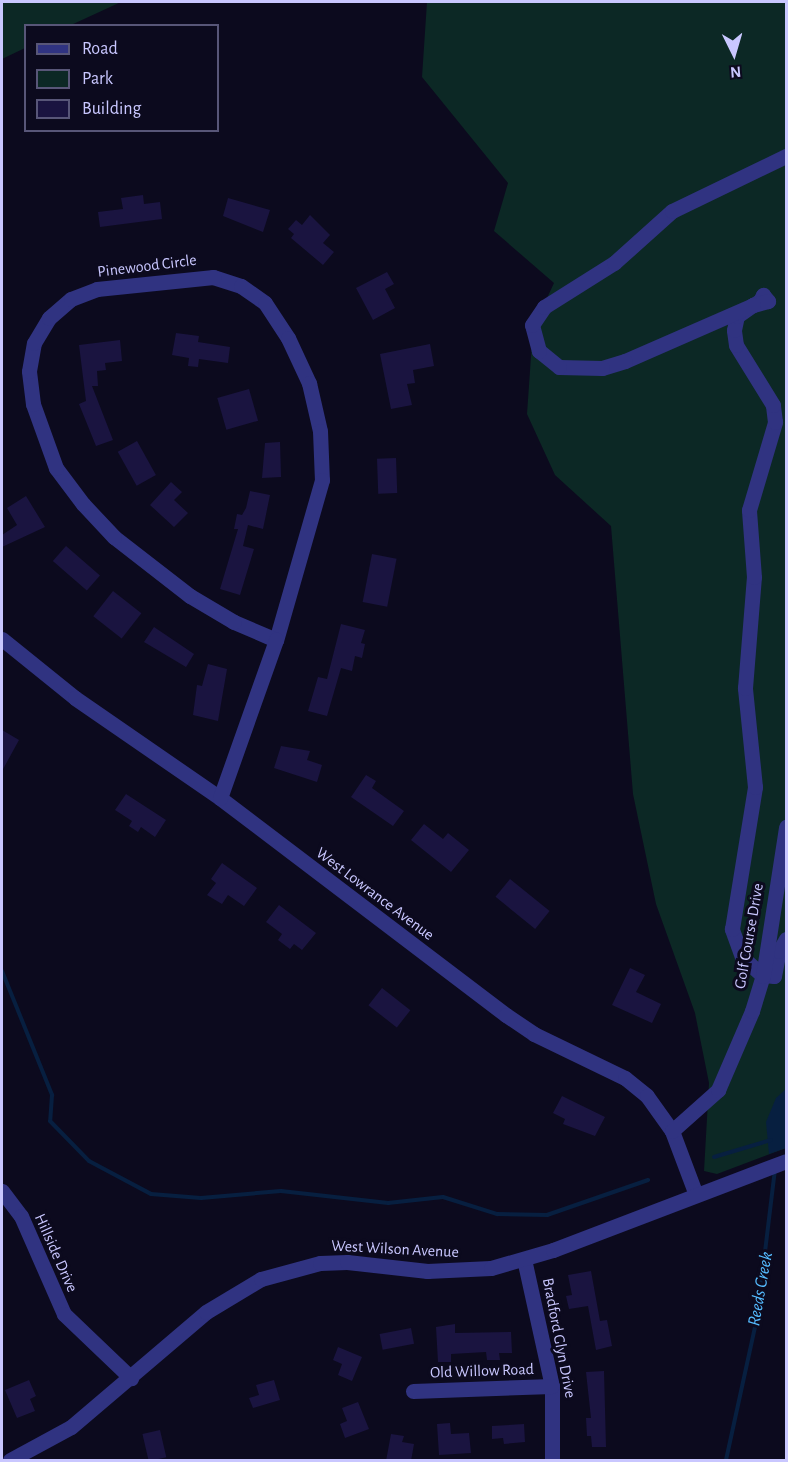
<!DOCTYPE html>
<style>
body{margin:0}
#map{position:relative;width:788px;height:1462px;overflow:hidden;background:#0c0a1e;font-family:"Alegreya Sans",sans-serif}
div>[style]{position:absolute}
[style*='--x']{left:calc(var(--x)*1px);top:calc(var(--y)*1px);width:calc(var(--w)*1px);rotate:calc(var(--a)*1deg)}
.green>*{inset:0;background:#0c2825}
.water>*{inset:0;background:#071f40}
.stream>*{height:4px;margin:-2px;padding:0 2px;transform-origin:2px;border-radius:2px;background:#071f40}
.building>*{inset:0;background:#1a1440;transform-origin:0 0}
.minor>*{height:15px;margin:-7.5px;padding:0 7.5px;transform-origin:7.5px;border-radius:7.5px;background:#303381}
span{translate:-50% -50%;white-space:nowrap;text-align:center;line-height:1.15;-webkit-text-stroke:6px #0c0a1e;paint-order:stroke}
.street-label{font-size:16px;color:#c9c7ff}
.water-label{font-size:18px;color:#5bf;font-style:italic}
.frame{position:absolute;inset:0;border:3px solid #c9c7ff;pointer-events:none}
.legend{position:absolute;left:24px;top:24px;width:195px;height:108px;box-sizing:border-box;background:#0c0a1e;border:2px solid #585678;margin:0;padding:8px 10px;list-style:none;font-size:18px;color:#c9c7ff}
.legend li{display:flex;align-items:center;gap:12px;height:30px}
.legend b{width:30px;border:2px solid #585678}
.north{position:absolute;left:704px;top:24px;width:60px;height:60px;-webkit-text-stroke:4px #0c0a1e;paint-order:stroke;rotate:175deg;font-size:16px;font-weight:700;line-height:24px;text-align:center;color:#c9c7ff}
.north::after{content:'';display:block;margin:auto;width:21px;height:27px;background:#c9c7ff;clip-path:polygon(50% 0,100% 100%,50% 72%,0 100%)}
</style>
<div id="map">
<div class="green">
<i style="clip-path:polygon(2px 2px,121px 2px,71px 25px,26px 26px,25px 48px,2px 59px)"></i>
<i style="clip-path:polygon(427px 2px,786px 2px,786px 1148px,717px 1174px,704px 1171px,709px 1083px,695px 1013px,656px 904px,633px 794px,611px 526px,555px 475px,527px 414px,533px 328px,554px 283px,494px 231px,508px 183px,422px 77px)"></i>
</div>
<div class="water">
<i style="clip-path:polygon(786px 1089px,786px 1148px,769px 1154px,766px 1122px,776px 1098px)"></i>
</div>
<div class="stream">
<i style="--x:2;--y:971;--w:134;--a:68"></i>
<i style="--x:52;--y:1095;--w:26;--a:94"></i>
<i style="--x:50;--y:1121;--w:56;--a:45.7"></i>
<i style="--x:89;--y:1161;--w:70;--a:28"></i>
<i style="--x:151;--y:1194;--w:50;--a:4.6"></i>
<i style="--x:201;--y:1198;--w:80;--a:-5"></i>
<i style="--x:281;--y:1191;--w:108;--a:6.4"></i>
<i style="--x:388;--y:1203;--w:55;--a:-6.2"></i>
<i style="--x:443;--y:1197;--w:57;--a:17.5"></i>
<i style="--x:497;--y:1214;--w:50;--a:1.1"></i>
<i style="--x:547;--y:1215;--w:107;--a:-19.1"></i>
<i style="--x:714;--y:1157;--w:59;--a:-16.6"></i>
<i style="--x:726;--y:1460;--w:145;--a:-77.7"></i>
<i style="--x:757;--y:1318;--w:150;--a:-83.1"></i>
</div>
<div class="building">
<i style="clip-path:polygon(143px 195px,144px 204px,160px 202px,162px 219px,100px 227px,98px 212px,123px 209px,121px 198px)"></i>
<i style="clip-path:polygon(228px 198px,270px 210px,263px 232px,223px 216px)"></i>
<i style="clip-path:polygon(310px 215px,330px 235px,323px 243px,334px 252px,323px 265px,291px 238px,294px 234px,288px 229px,296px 220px,302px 225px)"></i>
<i style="clip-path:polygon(387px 272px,394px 284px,385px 289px,395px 308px,373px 320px,356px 288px)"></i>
<i style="clip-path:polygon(176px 333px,199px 336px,198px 342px,230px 347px,228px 363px,199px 359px,198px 367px,188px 366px,189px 358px,172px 355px)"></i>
<i style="clip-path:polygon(120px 340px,122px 361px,105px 363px,106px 370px,97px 371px,98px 386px,92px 386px,113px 440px,96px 446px,79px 404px,86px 401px,79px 345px)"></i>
<i style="clip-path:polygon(430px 344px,434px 366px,413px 370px,415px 383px,407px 384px,412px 405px,391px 409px,380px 354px)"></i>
<i style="left:249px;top:389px;width:33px;height:33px;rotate:74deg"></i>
<i style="left:137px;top:441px;width:39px;height:22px;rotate:61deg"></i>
<i style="clip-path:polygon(280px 442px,281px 477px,262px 478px,265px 443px)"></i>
<i style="left:396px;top:458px;width:35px;height:19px;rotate:88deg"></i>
<i style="clip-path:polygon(171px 482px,182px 492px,174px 500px,188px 513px,174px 527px,150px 505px)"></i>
<i style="clip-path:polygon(250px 491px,270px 495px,263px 529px,248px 525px,243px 546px,254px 549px,240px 595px,220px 589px,238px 529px,234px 529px,237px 514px,242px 515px,246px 508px)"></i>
<i style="clip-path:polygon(26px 496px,45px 527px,2px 547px,2px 535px,17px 525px,7px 508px)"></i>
<i style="left:66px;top:546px;width:45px;height:20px;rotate:41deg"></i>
<i style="left:372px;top:554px;width:25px;height:49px;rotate:11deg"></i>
<i style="left:113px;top:591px;width:36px;height:32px;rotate:38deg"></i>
<i style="clip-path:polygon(341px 624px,365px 630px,361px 643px,365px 644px,362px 658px,355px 656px,352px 671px,341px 668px,327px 716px,308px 711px,318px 677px,327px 679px)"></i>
<i style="clip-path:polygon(154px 627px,194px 654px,186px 667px,144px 642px)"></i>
<i style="clip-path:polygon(208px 664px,227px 669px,218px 721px,193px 715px,197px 685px,202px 686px)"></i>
<i style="clip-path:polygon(2px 730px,19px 740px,2px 771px)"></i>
<i style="clip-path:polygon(281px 746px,310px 751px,307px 760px,322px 765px,317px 782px,274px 768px)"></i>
<i style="clip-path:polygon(366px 775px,376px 781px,372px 788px,404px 811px,393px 826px,351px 797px)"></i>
<i style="clip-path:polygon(126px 794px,166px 820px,155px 837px,141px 827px,138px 832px,129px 826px,132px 821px,115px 810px)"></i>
<i style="clip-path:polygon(424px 824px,443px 839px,448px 833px,469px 850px,451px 872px,411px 840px)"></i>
<i style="clip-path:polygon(222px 863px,257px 888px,244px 906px,228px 895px,222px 904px,207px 895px,216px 883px,211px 879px)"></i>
<i style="left:510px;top:879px;width:51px;height:23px;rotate:39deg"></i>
<i style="clip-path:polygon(279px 905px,316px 933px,302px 950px,294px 944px,290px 949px,278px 940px,282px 934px,266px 922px)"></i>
<i style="clip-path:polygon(630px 968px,645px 975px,636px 992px,661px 1004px,652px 1023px,612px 1005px)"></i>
<i style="left:382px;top:988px;width:36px;height:22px;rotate:38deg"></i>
<i style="clip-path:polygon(562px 1096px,605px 1117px,595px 1136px,563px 1124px,565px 1119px,553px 1113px)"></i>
<i style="clip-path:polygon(591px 1271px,600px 1321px,607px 1320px,612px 1346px,596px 1350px,588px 1306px,569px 1309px,566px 1296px,572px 1295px,568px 1275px)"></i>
<i style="clip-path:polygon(455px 1324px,455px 1333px,511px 1332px,512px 1353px,499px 1353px,500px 1360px,487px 1360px,486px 1352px,451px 1354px,451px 1362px,438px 1362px,436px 1327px)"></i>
<i style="left:411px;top:1328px;width:16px;height:32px;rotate:79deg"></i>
<i style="clip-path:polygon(338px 1347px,362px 1357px,352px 1381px,338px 1375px,342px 1364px,333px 1360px)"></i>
<i style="clip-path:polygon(604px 1371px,606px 1447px,592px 1447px,591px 1436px,587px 1436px,586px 1418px,591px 1418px,586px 1372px)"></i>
<i style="clip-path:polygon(29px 1380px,36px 1396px,30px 1399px,35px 1411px,17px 1418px,5px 1390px)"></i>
<i style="clip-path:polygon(274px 1380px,280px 1400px,253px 1408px,249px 1398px,259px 1395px,256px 1385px)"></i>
<i style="clip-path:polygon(358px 1402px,369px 1429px,345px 1438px,340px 1424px,347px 1421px,342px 1408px)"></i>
<i style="clip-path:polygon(450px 1423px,451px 1434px,469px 1433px,471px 1453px,439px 1455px,437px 1424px)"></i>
<i style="clip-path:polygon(524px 1424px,525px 1442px,504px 1444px,503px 1438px,492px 1439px,492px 1426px)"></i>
<i style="left:160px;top:1430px;width:28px;height:18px;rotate:77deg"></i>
<i style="clip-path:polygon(391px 1434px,404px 1436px,402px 1442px,414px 1444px,411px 1461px,386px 1461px)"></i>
</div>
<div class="minor">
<i style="--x:213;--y:277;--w:29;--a:18"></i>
<i style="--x:241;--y:286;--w:29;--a:35"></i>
<i style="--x:265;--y:303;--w:42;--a:56.7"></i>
<i style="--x:288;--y:338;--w:50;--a:65"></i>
<i style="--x:309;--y:383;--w:49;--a:77.1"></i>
<i style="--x:320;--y:431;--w:49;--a:87.7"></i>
<i style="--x:322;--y:480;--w:166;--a:106"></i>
<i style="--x:276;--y:640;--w:46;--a:-156.8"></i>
<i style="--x:234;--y:622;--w:51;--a:-149.4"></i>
<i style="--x:190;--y:596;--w:96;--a:-142.2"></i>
<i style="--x:114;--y:537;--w:45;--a:-133.2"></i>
<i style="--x:83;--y:504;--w:45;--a:-126.9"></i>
<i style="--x:56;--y:468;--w:68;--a:-109.8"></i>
<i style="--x:33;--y:404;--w:33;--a:-97"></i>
<i style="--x:29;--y:371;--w:28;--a:-80"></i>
<i style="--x:34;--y:343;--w:29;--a:-59"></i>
<i style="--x:49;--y:318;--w:29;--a:-41"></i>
<i style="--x:71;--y:299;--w:28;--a:-21"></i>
<i style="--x:97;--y:289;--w:117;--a:-5.9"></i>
<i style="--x:2;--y:639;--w:94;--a:38.9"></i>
<i style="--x:75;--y:698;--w:176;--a:34.6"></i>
<i style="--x:220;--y:798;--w:359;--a:37.2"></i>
<i style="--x:506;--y:1015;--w:34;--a:34"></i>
<i style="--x:534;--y:1034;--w:101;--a:25.8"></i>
<i style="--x:625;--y:1078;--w:28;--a:39"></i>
<i style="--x:647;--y:1096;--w:43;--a:54.5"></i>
<i style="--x:672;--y:1131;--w:68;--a:69.4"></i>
<i style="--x:220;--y:798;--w:168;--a:-70.5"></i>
<i style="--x:763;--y:975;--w:11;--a:5"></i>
<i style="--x:774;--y:976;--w:25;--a:-79"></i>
<i style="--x:779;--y:951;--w:14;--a:-60"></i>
<i style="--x:763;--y:976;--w:28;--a:-138"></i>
<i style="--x:742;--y:957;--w:30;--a:-110"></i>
<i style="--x:732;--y:929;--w:144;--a:-80.8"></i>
<i style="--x:755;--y:787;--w:100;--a:-95.8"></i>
<i style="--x:745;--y:688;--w:111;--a:-85.4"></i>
<i style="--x:754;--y:577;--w:67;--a:-94.3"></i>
<i style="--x:749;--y:510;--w:92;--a:-73.5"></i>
<i style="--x:775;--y:422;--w:17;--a:-97"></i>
<i style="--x:773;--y:405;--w:70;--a:-121.7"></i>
<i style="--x:736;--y:345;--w:15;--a:-98"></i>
<i style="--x:734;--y:330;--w:14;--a:-78"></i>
<i style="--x:737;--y:316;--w:19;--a:-35"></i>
<i style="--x:753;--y:305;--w:8;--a:-30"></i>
<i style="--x:760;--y:301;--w:7;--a:-63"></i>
<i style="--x:763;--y:295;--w:8;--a:50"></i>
<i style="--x:768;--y:301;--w:16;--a:165"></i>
<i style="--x:753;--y:305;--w:140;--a:156.4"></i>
<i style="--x:625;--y:361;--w:24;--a:163"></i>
<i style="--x:602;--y:368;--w:43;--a:-178.7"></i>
<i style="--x:559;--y:367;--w:26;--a:-141"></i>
<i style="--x:539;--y:351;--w:27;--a:-105"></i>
<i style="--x:532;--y:325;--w:22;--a:-56"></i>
<i style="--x:544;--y:307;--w:83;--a:-32.2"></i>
<i style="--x:614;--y:263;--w:78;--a:-41.9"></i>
<i style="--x:672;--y:211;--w:127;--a:-25.8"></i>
<i style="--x:672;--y:1131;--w:62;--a:-41.7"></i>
<i style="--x:718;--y:1090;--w:86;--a:-66.7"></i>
<i style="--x:752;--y:1011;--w:37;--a:-73"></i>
<i style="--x:763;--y:976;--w:151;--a:-81.2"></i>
<i style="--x:2;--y:1191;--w:31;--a:53"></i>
<i style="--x:21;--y:1216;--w:107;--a:66.3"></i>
<i style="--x:64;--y:1314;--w:93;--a:43.7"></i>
<i style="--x:524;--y:1259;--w:130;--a:77.6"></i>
<i style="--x:552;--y:1386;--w:74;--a:90"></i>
<i style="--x:413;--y:1391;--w:139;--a:-2.1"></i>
<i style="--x:10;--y:1460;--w:69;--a:-28.4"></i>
<i style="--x:71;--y:1427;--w:177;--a:-40.4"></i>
<i style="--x:206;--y:1312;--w:64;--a:-31"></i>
<i style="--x:261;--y:1279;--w:61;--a:-15.2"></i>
<i style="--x:320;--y:1263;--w:27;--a:-2"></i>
<i style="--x:347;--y:1262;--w:81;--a:6.4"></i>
<i style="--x:427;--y:1271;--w:64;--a:-2.7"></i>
<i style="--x:491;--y:1268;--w:65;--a:-16.2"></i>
<i style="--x:553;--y:1250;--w:249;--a:-20.9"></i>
</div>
<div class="street-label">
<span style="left:147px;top:266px;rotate:-7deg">Pinewood Circle</span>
<span style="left:375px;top:894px;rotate:37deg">West Lowrance Avenue</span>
<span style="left:749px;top:936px;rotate:-80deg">Golf Course Drive</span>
<span style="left:395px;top:1249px;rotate:3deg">West Wilson Avenue</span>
<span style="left:56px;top:1253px;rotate:66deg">Hillside Drive</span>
<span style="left:559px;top:1338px;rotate:79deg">Bradford Glyn Drive</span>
<span style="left:482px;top:1371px;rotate:-2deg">Old Willow Road</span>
</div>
<div class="water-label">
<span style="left:761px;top:1289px;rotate:-80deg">Reeds Creek</span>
</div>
<div class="frame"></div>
<ul class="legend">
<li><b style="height:8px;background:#303381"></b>Road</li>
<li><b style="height:16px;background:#0c2825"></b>Park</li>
<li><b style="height:16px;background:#1a1440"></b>Building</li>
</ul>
<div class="north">N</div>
</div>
